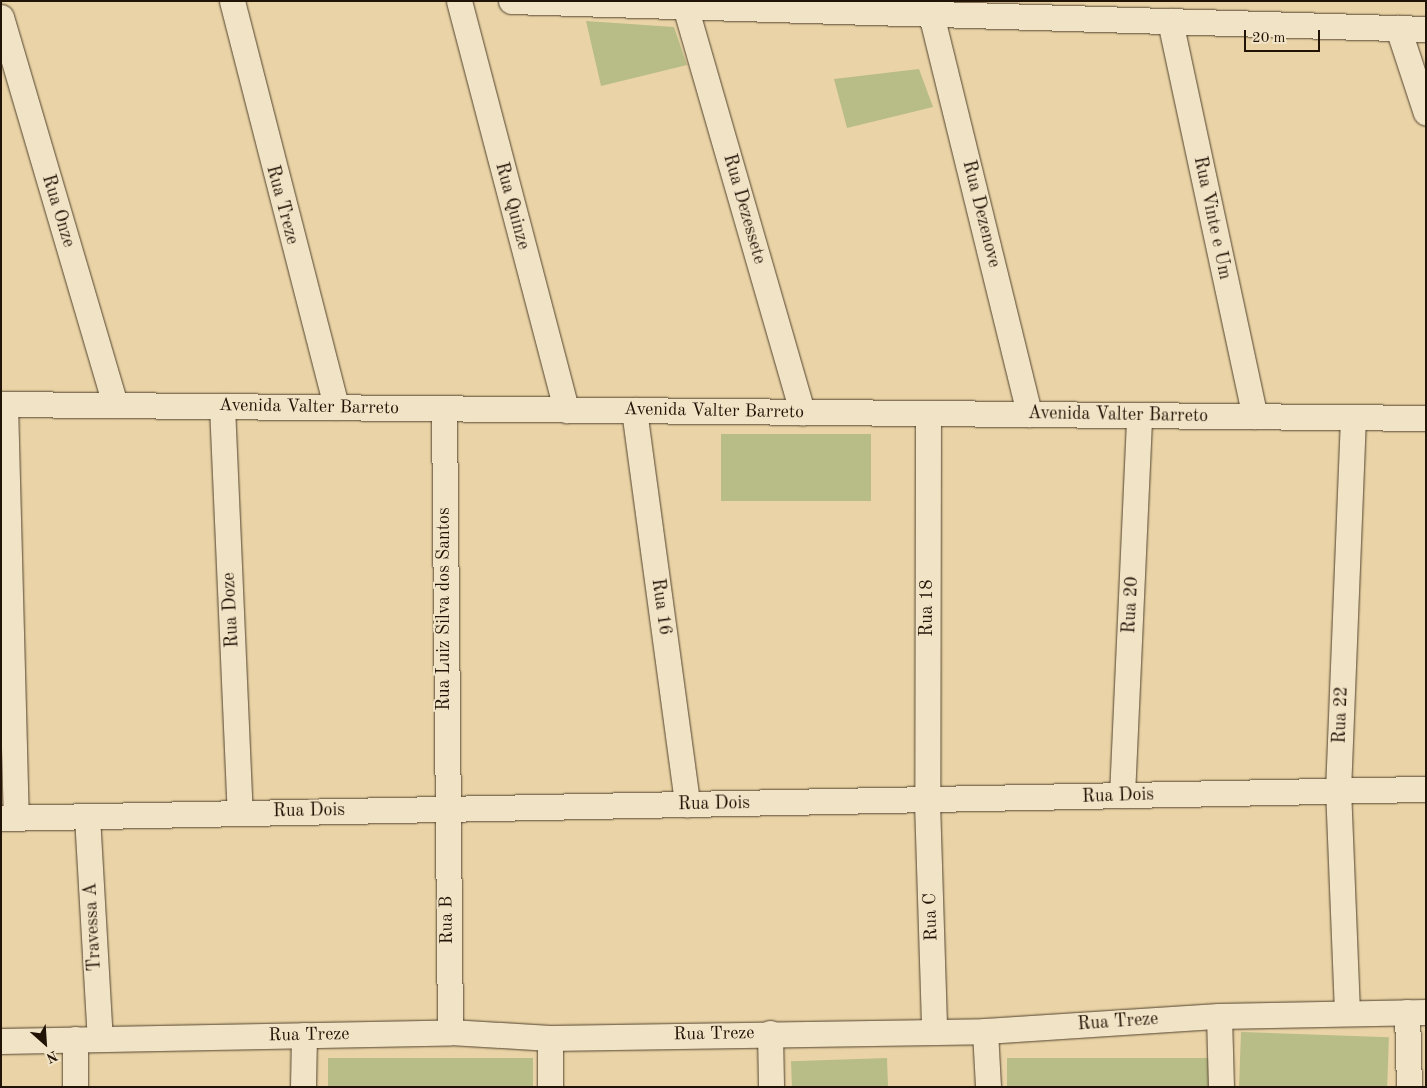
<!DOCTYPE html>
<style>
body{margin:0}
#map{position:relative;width:1427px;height:1088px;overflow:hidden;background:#ead4a7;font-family:"Old Standard TT",serif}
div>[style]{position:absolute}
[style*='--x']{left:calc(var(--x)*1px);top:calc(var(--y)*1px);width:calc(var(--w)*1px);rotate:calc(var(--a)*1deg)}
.green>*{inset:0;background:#b8bc86;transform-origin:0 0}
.roads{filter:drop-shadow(0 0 1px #53432e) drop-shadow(0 0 1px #53432e)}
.minor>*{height:25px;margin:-12.5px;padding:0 12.5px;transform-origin:12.5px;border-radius:12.5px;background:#f1e3c6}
span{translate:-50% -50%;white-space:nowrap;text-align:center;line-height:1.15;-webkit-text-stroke:4px #f1e3c6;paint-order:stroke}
.street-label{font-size:18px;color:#211305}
.frame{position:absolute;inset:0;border:2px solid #211305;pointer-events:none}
.north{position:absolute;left:20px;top:1018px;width:50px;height:50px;-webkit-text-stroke:4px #f1e3c6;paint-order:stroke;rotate:154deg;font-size:14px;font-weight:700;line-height:20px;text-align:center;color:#211305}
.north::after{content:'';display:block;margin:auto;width:18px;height:22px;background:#211305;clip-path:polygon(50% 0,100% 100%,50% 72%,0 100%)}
.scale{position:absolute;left:1244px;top:30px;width:76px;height:22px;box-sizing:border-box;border:2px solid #211305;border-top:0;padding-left:6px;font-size:15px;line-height:18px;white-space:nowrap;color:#211305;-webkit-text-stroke:4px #f1e3c6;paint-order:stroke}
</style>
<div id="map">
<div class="green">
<i style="clip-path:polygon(586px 21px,674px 27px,687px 65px,601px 86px)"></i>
<i style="clip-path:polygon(919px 69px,933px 107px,847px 128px,834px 79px)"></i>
<i style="left:721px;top:434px;width:150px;height:67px"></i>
<i style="left:1241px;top:1032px;width:148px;height:55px;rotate:2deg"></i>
<i style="left:328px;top:1058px;width:205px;height:29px"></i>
<i style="left:887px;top:1058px;width:29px;height:96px;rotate:88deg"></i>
<i style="left:1007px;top:1058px;width:205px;height:29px"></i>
</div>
<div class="roads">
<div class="minor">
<i style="--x:232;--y:1;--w:419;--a:75.6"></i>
<i style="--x:459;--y:1;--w:423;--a:75.3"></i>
<i style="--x:511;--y:1;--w:915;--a:1.75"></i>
<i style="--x:685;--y:6;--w:423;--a:73.9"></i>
<i style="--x:931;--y:14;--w:412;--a:76.2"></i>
<i style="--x:1;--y:17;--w:404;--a:73.6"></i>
<i style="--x:1170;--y:21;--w:404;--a:77.9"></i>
<i style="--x:1398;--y:28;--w:89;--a:71.8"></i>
<i style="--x:1;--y:404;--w:1425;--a:0.56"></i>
<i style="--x:5;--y:404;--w:413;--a:88.5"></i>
<i style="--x:222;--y:406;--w:407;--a:87.5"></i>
<i style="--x:444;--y:409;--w:623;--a:89.45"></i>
<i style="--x:634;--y:410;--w:398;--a:82.3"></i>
<i style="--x:928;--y:413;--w:389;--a:90.1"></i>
<i style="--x:927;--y:802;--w:229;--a:88.2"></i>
<i style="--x:1122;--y:795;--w:380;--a:-87.4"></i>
<i style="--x:87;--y:816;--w:223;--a:86.7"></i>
<i style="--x:1;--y:818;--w:1425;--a:-1.17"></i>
<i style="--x:1347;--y:1012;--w:221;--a:-92.3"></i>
<i style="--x:1338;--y:791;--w:374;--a:-87.7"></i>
<i style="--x:1407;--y:1012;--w:75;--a:88.5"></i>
<i style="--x:1219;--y:1016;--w:71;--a:88.4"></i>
<i style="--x:985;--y:1031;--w:56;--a:86.9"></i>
<i style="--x:770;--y:1033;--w:54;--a:88.9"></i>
<i style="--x:75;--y:1039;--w:48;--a:90"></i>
<i style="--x:1;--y:1041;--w:449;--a:-1.1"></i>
<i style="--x:450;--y:1032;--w:100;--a:3.4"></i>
<i style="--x:550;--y:1038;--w:435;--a:-0.9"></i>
<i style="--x:985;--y:1031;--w:234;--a:-3.7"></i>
<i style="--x:1219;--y:1016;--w:207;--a:-1.1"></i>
<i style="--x:303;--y:1087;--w:52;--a:-88.9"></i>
<i style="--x:550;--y:1087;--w:49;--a:-90"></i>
</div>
</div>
<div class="street-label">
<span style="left:282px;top:205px;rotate:75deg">Rua Treze</span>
<span style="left:512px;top:206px;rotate:75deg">Rua Quinze</span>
<span style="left:744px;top:209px;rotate:74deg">Rua Dezessete</span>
<span style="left:58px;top:211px;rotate:73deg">Rua Onze</span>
<span style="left:981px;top:214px;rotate:76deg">Rua Dezenove</span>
<span style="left:1212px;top:218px;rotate:78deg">Rua Vinte e Um</span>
<span style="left:309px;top:407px;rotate:1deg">Avenida Valter Barreto</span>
<span style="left:714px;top:411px;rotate:1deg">Avenida Valter Barreto</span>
<span style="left:1118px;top:415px;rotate:1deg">Avenida Valter Barreto</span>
<span style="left:1131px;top:605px;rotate:-87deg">Rua 20</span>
<span style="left:661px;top:607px;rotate:82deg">Rua 16</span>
<span style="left:927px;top:608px;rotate:-90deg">Rua 18</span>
<span style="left:444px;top:609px;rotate:-90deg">Rua Luiz Silva dos Santos</span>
<span style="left:231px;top:610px;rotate:-93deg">Rua Doze</span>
<span style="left:1341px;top:715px;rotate:-88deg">Rua 22</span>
<span style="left:1118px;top:796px;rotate:-2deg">Rua Dois</span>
<span style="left:714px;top:804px;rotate:-1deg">Rua Dois</span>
<span style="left:309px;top:811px;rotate:-1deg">Rua Dois</span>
<span style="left:931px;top:917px;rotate:-92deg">Rua C</span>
<span style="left:447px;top:920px;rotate:-91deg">Rua B</span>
<span style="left:93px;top:927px;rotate:-93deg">Travessa A</span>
<span style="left:1118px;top:1022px;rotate:-4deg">Rua Treze</span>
<span style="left:714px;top:1034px;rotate:-1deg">Rua Treze</span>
<span style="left:309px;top:1035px;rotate:-1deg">Rua Treze</span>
</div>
<div class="frame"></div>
<div class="north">N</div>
<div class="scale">20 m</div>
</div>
